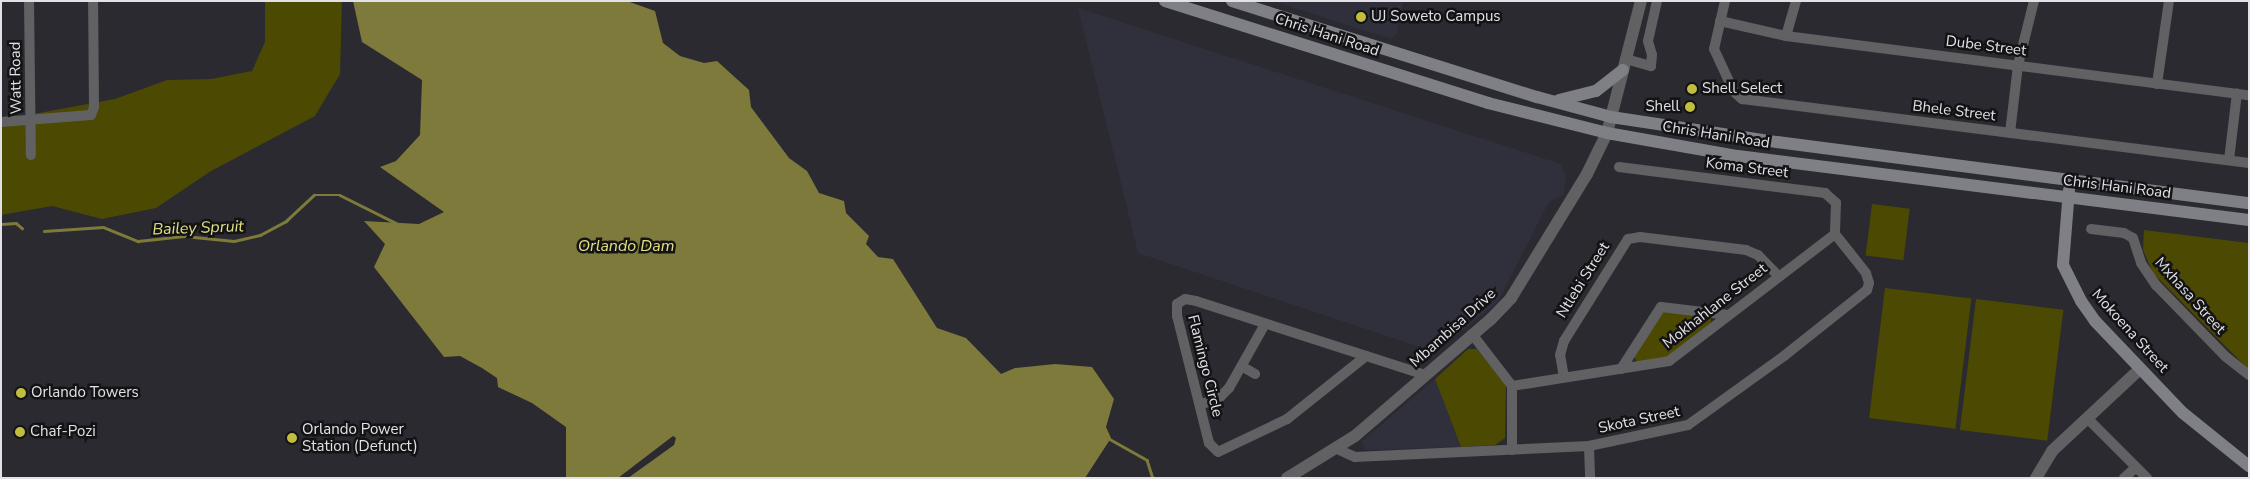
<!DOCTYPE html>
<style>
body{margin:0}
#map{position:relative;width:2250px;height:479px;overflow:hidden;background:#2a2a30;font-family:"Nunito Sans",sans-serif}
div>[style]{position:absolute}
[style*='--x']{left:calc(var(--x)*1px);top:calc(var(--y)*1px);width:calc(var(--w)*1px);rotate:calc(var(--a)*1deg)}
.built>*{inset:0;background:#30303c}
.green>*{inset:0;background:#4c4903;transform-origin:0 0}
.water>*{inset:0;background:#7d7a3b}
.stream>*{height:2.5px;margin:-1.25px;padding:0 1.25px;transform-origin:1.25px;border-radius:1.25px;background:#7d7a3b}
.minor>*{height:10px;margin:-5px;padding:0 5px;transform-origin:5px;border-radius:5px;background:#616164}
.tertiary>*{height:12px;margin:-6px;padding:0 6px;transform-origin:6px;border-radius:6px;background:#616164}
.secondary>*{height:12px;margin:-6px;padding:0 6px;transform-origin:6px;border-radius:6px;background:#7f8085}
.dots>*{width:14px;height:14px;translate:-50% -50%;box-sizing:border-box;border:2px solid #131316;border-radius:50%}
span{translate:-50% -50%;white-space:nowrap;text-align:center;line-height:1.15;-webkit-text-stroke:5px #131316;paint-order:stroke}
.poi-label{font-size:15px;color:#e2e2e6}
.left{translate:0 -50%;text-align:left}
.right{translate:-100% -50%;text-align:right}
.street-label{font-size:15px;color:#e2e2e6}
.water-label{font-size:16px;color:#e3e083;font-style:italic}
.frame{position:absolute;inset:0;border:2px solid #e2e2e6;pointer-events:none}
</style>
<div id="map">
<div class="built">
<i style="clip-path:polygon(1273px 1px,1403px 1px,1397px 33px,1391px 39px)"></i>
<i style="clip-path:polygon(1078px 8px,1561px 164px,1566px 177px,1564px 194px,1549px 202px,1497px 303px,1435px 352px,1138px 253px)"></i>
<i style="clip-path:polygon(1435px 379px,1461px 447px,1365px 450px,1362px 441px)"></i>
</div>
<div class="green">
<i style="clip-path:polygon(265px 1px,342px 1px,340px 74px,315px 116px,211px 171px,156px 208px,102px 219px,52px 206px,1px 215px,1px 120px,115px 99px,167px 80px,211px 79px,252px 71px,265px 42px)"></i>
<i style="left:1872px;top:204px;width:38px;height:52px;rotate:7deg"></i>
<i style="clip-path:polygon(2144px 230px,2249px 243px,2249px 370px,2153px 273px,2143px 250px)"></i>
<i style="left:1885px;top:288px;width:87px;height:131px;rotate:7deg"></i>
<i style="left:1976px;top:299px;width:88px;height:132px;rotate:7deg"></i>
<i style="clip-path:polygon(1662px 311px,1711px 317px,1711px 323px,1665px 359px,1637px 362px,1634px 357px)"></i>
<i style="clip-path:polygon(1468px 349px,1477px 349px,1506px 385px,1505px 438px,1495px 445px,1461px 447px,1435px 379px)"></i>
</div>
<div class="water">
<i style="clip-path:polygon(353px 1px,627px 1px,655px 11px,663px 43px,680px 56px,704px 63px,717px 61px,749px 90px,751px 107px,789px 158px,807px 171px,819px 193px,844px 201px,846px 213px,869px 236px,866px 244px,878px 257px,893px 259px,937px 328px,966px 338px,1001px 374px,1015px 368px,1055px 364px,1092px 367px,1114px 399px,1106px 427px,1111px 438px,1085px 478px,628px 478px,674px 445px,676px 438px,673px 436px,618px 478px,566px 478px,566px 427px,532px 403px,498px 387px,497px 378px,482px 368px,460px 356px,444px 357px,374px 267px,385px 244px,364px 221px,419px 224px,444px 212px,380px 167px,396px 161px,420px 135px,422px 80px,362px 42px)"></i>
</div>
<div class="stream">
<i style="--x:1;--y:224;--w:15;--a:-4"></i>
<i style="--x:16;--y:223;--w:8;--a:40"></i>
<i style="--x:44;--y:231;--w:59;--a:-3.9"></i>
<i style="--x:103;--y:227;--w:38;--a:22"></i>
<i style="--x:138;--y:241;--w:46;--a:-6.2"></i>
<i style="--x:184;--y:236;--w:50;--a:5.7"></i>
<i style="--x:234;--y:241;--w:27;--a:-13"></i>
<i style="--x:260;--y:235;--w:30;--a:-28"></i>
<i style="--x:286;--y:221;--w:38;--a:-43"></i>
<i style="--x:314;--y:195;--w:26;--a:0"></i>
<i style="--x:340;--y:195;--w:63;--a:26.6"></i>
<i style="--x:1108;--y:438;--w:45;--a:29.4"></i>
<i style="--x:1147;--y:460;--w:19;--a:72"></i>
</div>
<div class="minor">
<i style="--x:29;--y:1;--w:154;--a:89.3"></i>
<i style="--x:1725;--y:1;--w:49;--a:102.9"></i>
<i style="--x:1714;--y:49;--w:47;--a:65.1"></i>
<i style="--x:1734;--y:92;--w:11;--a:41"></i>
<i style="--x:1742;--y:99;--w:511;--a:7.19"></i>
<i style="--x:1720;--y:21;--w:68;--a:12.8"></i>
<i style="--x:1786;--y:36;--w:467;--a:7.3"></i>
<i style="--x:1786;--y:36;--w:36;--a:-74"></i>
<i style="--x:1626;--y:59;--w:26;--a:16"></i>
<i style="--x:1651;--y:66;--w:11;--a:-85"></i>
<i style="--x:1652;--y:55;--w:15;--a:-106"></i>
<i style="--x:1648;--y:41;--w:41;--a:-77.3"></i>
<i style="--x:2157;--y:84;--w:84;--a:-81.8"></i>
<i style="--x:1;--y:122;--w:90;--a:-4.4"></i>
<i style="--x:91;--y:115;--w:9;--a:-69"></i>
<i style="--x:94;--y:107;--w:106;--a:-90.5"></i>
<i style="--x:2010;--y:133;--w:68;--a:-83.3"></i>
<i style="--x:2018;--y:65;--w:66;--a:-76"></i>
<i style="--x:2229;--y:160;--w:67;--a:-83.2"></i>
<i style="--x:1619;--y:167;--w:208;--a:7.2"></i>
<i style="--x:1825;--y:193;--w:15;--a:42"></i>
<i style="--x:1836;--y:203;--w:31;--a:92"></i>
<i style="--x:2091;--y:229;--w:33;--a:7"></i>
<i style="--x:2124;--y:233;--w:10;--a:29"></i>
<i style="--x:2133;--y:238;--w:26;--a:72"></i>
<i style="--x:2141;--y:263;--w:27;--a:56"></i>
<i style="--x:2156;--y:285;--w:100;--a:45.8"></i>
<i style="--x:2226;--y:357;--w:29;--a:38"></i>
<i style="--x:1472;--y:334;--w:66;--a:52.4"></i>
<i style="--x:1512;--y:386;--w:64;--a:90"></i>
<i style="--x:1366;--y:356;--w:101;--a:141.4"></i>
<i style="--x:1287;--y:419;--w:76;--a:154.4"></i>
<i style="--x:1218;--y:452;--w:13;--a:-135"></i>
<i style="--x:1209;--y:443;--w:131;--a:-104.1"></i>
<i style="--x:1177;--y:316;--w:12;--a:-90"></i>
<i style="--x:1177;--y:304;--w:9;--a:-32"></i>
<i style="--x:1185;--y:299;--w:11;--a:10"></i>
<i style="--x:1196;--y:301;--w:241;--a:17.9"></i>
<i style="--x:1243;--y:367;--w:14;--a:30"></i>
<i style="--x:1621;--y:369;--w:74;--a:-57.2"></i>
<i style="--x:1661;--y:307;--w:68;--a:6.7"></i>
<i style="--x:1564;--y:377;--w:22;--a:-100"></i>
<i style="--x:1560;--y:355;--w:15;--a:-74"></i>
<i style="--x:1564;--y:341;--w:120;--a:-57.9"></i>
<i style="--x:1628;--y:239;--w:12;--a:-9"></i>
<i style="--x:1640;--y:237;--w:107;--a:7"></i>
<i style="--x:1746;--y:250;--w:13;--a:23"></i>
<i style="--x:1758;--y:255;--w:29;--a:46"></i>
<i style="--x:1512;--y:386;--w:159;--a:-9"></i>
<i style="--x:1669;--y:361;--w:209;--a:-37.4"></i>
<i style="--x:1200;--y:405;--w:22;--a:-22"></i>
<i style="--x:1220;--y:397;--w:13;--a:-45"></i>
<i style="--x:1229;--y:388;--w:73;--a:-60.6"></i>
<i style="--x:2087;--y:418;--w:85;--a:45"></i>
<i style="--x:1589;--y:446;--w:32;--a:88"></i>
<i style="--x:1337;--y:449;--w:20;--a:24"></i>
<i style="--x:1355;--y:457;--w:234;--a:-2.7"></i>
<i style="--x:1589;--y:446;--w:101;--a:-12"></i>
<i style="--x:1688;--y:425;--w:118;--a:-35.7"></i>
<i style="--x:1784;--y:356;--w:106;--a:-38.5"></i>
<i style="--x:1867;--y:290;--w:7;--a:-74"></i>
<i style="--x:1869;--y:283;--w:10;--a:-107"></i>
<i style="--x:1866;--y:273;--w:50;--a:-128.5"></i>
<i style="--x:2124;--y:478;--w:15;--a:-42"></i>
</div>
<div class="tertiary">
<i style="--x:1287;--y:478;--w:80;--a:-31.7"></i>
<i style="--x:1355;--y:436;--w:179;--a:-40.7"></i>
<i style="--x:1491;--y:319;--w:29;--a:-46"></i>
<i style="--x:1511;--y:298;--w:145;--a:-58.5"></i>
<i style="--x:1587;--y:174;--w:46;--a:-64"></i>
<i style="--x:1607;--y:133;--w:136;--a:-75.6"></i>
<i style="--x:2036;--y:478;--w:31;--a:-59"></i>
<i style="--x:2052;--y:451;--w:120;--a:-43"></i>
</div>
<div class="secondary">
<i style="--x:1165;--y:1;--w:339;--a:17.5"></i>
<i style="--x:1488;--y:103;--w:123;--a:14.1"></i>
<i style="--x:1607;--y:133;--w:133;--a:10"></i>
<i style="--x:1738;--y:156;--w:515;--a:7.14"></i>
<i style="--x:1232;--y:1;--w:320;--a:17.5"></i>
<i style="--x:1537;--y:97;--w:77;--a:15.1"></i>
<i style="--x:1611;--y:117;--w:168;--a:8.6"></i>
<i style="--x:1777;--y:142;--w:476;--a:7.4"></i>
<i style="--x:1559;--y:100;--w:38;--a:-14"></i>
<i style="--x:1596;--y:91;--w:34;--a:-38"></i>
<i style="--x:2069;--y:190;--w:75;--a:94.6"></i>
<i style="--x:2063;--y:265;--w:40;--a:63.4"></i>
<i style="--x:2081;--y:301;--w:24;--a:55"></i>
<i style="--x:2095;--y:321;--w:127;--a:46.3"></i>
<i style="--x:2183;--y:413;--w:85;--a:38.8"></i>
</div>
<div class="dots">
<i style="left:1361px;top:17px;background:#c2bd3f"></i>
<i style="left:1692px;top:89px;background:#c2bd3f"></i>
<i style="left:1690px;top:107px;background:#c2bd3f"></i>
<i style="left:21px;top:393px;background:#c2bd3f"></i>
<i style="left:20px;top:432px;background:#c2bd3f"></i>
<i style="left:292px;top:438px;background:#c2bd3f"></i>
</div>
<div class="poi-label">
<span class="left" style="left:1371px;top:17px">UJ Soweto Campus</span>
<span class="left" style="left:1702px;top:89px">Shell Select</span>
<span class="right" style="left:1680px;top:107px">Shell</span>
<span class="left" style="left:31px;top:393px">Orlando Towers</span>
<span class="left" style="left:302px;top:438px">Orlando Power<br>Station (Defunct)</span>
<span class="left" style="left:30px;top:432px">Chaf-Pozi</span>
</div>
<div class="street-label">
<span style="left:1327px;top:35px;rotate:18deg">Chris Hani Road</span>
<span style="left:1986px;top:46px;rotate:7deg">Dube Street</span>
<span style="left:16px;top:78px;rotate:-91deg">Watt Road</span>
<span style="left:1954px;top:111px;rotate:7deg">Bhele Street</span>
<span style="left:1716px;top:135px;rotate:9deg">Chris Hani Road</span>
<span style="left:1747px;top:168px;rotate:7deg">Koma Street</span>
<span style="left:2117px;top:187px;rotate:7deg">Chris Hani Road</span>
<span style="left:1583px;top:280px;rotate:-58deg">Ntlebi Street</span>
<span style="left:2190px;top:296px;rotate:48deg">Mxhasa Street</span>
<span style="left:1715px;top:306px;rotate:-38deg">Mokhahlane Street</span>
<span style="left:1453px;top:328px;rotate:-42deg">Mbambisa Drive</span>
<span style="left:2130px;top:331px;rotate:48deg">Mokoena Street</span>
<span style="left:1205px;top:366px;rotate:76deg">Flamingo Circle</span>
<span style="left:1639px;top:420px;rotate:-12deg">Skota Street</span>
</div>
<div class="water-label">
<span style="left:198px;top:228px;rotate:-2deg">Bailey Spruit</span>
<span style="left:626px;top:246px">Orlando Dam</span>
</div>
<div class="frame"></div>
</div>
